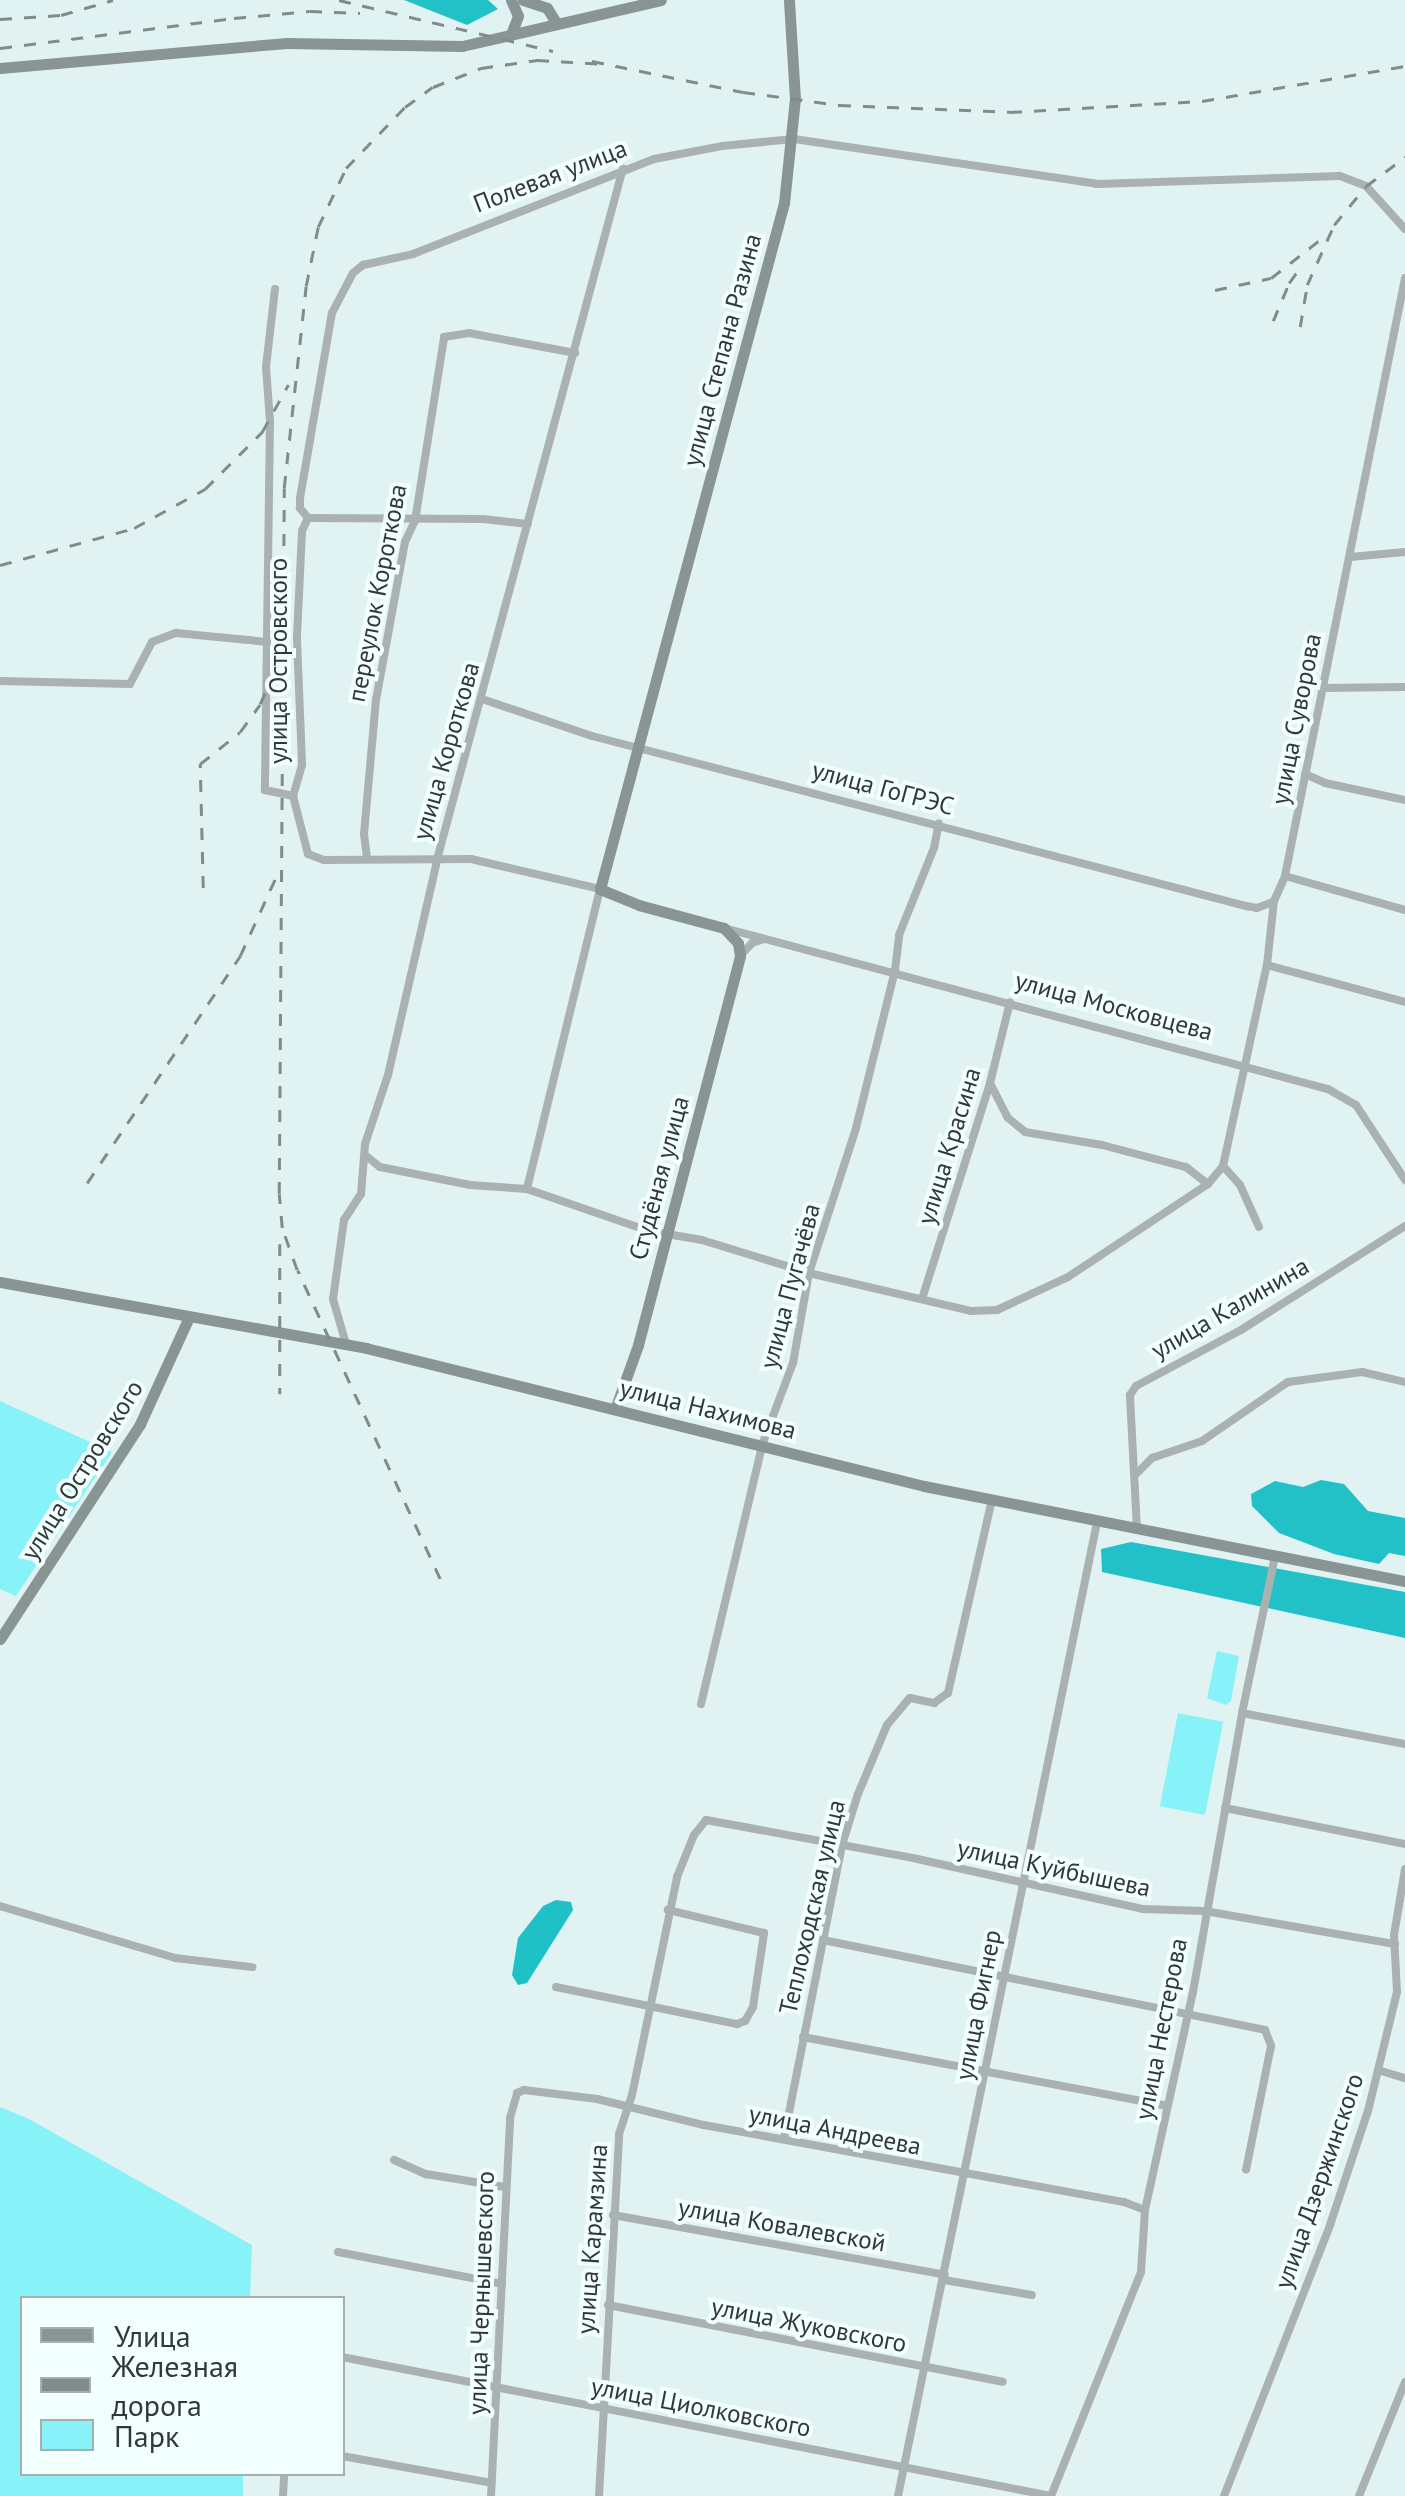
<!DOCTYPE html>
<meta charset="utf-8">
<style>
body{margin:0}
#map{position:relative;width:1405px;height:2496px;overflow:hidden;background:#e1f2f2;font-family:"PT Sans",sans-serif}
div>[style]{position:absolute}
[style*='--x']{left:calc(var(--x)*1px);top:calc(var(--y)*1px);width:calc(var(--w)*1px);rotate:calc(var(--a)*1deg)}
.green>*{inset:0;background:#87f3f8;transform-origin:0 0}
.forest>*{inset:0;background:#22c1c7}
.water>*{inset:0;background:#1fc0c6}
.street>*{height:8px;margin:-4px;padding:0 4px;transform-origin:4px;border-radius:4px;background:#aab1b1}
.secondary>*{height:11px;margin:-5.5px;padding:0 5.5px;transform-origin:5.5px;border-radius:5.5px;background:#899494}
.rail>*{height:2.5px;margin-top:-1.25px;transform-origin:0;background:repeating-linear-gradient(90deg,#808b8c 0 12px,transparent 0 24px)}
span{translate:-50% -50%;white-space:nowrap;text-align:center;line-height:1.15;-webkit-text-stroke:8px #f1ffff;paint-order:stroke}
.street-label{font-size:25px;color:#323839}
.legend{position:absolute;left:20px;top:2296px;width:325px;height:180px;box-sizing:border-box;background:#f1ffff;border:2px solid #a5afb0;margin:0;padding:12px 18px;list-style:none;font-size:30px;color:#323839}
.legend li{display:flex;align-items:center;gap:20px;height:50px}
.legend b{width:50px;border:2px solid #a5afb0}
</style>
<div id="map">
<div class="green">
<i style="clip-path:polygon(0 1401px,112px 1452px,16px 1596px,0 1589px)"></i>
<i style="clip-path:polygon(1217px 1651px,1239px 1656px,1231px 1701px,1226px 1705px,1207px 1698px)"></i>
<i style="left:1178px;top:1713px;width:46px;height:95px;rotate:11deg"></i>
<i style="clip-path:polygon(0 2107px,29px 2119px,252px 2245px,250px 2298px,22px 2298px,22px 2474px,243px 2474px,243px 2496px,0 2496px)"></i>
</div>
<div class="forest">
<i style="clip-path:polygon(404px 0,488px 0,498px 9px,467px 25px)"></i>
<i style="clip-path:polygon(1321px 1480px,1344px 1484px,1368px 1511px,1405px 1518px,1405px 1556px,1389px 1553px,1379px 1564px,1334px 1554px,1279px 1533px,1252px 1506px,1251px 1494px,1275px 1481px,1303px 1487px)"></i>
<i style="clip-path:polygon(1131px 1542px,1405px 1592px,1405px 1638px,1102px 1572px,1101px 1549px)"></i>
</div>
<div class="water">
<i style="clip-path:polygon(556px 1900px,571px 1902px,573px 1910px,527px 1983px,518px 1985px,512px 1975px,518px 1938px,543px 1906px)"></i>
</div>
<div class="street">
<i style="--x:275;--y:289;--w:79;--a:96.6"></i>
<i style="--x:266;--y:367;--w:54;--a:85.8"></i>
<i style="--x:270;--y:421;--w:369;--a:90.8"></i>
<i style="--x:265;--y:790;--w:29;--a:12"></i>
<i style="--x:308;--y:518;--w:13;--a:-129"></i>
<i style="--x:300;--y:508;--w:10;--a:-90"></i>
<i style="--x:300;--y:498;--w:188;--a:-80.2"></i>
<i style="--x:332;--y:313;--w:45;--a:-62.3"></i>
<i style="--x:353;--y:273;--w:13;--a:-39"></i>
<i style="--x:363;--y:265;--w:51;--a:-12.4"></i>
<i style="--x:413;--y:254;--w:259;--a:-21.5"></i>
<i style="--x:654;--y:159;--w:69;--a:-10.8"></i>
<i style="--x:722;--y:146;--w:72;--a:-5.6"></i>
<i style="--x:794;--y:139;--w:306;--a:8.4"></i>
<i style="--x:1097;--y:184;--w:243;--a:-1.9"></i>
<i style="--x:1340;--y:176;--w:28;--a:21"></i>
<i style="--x:1366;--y:186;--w:58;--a:47.8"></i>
<i style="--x:308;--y:518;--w:14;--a:115"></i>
<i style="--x:302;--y:531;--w:108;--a:92.7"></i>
<i style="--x:297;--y:639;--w:126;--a:87.7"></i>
<i style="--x:302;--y:765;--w:32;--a:106"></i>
<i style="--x:293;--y:796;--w:60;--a:75.5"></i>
<i style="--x:308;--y:854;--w:17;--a:21"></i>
<i style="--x:324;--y:860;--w:147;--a:-0.4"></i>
<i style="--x:471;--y:859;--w:132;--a:13.1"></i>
<i style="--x:600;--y:889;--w:309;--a:103.7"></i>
<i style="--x:308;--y:518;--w:175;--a:0.3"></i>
<i style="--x:483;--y:519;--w:45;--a:6.3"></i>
<i style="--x:1350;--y:557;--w:55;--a:-5.2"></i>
<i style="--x:0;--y:681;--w:130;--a:1.3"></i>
<i style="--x:130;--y:684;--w:47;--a:-62.4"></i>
<i style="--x:152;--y:642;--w:26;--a:-21"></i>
<i style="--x:176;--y:633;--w:91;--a:5.6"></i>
<i style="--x:1322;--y:688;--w:83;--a:-0.7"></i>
<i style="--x:482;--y:699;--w:116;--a:18.6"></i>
<i style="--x:592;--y:736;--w:676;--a:14.57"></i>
<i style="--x:1246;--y:906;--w:11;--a:10"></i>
<i style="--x:1257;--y:908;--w:17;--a:-21"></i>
<i style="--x:1305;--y:774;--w:22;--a:24"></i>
<i style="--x:1325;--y:783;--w:82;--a:12"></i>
<i style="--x:367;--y:858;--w:24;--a:-97"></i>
<i style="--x:364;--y:834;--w:135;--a:-84.9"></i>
<i style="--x:376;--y:700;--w:161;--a:-79.6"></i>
<i style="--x:405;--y:542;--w:23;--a:-65"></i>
<i style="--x:415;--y:521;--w:186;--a:-81"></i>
<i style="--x:444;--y:337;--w:25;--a:-9"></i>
<i style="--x:469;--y:333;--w:108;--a:10.7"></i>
<i style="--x:1285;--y:876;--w:125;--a:15.8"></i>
<i style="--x:724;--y:928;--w:625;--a:14.93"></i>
<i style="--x:1328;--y:1089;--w:32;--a:30"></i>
<i style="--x:1356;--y:1105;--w:90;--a:56.8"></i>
<i style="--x:740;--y:956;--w:18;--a:-47"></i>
<i style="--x:752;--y:943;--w:13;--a:-18"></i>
<i style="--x:1267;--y:965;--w:143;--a:15"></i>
<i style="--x:990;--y:1083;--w:39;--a:63"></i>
<i style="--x:1008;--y:1118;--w:22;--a:39"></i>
<i style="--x:1025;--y:1132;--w:78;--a:9.6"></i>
<i style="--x:1102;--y:1145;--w:87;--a:14.7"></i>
<i style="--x:1186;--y:1167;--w:28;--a:38"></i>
<i style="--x:365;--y:1155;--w:19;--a:39"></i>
<i style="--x:380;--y:1167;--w:92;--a:11.3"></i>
<i style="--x:470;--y:1185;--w:57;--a:4"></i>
<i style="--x:527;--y:1189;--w:129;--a:19"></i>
<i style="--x:649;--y:1231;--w:54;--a:9.6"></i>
<i style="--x:702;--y:1240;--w:112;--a:17.1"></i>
<i style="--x:809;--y:1273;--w:166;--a:13.2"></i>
<i style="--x:971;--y:1311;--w:26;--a:-2"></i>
<i style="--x:997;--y:1310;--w:78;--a:-24.9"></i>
<i style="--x:1068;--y:1277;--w:168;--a:-33.6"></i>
<i style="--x:1208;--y:1184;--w:23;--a:-50"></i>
<i style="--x:1223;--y:1166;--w:206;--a:-77.7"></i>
<i style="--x:1267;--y:965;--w:64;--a:-83.8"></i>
<i style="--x:1274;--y:901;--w:27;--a:-66"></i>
<i style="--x:1285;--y:876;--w:610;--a:-78.65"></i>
<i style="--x:1223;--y:1166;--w:25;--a:48"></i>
<i style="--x:1240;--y:1185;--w:46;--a:65.7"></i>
<i style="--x:922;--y:1299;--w:226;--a:-72.5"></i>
<i style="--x:990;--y:1083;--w:83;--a:-76.1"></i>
<i style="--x:346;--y:1344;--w:47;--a:-106.1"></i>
<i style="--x:333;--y:1299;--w:80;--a:-82.1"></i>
<i style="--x:344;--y:1220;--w:31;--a:-57"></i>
<i style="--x:361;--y:1194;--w:50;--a:-85.4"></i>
<i style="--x:365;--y:1144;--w:73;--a:-71.6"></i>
<i style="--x:388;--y:1075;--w:225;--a:-77.1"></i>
<i style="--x:438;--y:856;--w:712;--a:-74.95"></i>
<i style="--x:1136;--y:1474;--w:23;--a:-45"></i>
<i style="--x:1152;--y:1458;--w:53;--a:-18.8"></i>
<i style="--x:1202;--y:1441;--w:104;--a:-34.5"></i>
<i style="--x:1288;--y:1382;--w:75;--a:-7.7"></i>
<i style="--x:1362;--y:1372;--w:44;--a:13.1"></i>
<i style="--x:1137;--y:1530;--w:135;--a:-93"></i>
<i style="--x:1130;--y:1395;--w:11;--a:-56"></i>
<i style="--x:1136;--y:1386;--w:119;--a:-28.1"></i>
<i style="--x:1241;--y:1330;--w:194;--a:-32.4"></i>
<i style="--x:701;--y:1704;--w:266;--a:-76.7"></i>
<i style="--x:762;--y:1445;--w:88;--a:-69.3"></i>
<i style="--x:793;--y:1363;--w:91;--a:-79.9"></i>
<i style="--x:809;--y:1273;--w:152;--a:-72"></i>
<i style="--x:856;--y:1128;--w:163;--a:-76.1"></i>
<i style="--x:895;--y:970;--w:35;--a:-83"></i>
<i style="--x:899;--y:935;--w:94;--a:-68.1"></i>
<i style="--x:934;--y:848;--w:25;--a:-79"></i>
<i style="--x:1242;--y:1713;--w:166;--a:10.8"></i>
<i style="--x:1225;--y:1808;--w:184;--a:11.3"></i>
<i style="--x:0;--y:1906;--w:183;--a:16.5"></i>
<i style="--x:175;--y:1958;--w:78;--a:6.7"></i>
<i style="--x:823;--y:1940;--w:451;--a:11.5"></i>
<i style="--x:1265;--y:2030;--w:17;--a:69"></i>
<i style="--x:1271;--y:2046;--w:126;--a:101.4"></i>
<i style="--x:556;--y:1987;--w:185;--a:11.6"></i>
<i style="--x:737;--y:2024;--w:9;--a:-21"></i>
<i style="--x:745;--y:2021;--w:16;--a:-60"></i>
<i style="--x:753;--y:2007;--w:75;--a:-81.5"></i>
<i style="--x:764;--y:1933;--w:99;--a:-166.5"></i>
<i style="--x:803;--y:2037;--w:370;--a:10.7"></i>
<i style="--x:1378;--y:2070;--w:28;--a:17"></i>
<i style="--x:784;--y:2138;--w:299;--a:-78.8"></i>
<i style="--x:842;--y:1845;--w:53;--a:-72.6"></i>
<i style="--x:858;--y:1794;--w:75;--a:-67.2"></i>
<i style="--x:887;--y:1725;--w:35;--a:-50"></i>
<i style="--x:910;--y:1698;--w:25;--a:12"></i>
<i style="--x:934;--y:1703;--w:17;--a:-36"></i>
<i style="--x:948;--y:1693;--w:198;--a:-77.2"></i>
<i style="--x:394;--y:2160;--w:35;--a:24"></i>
<i style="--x:426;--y:2174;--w:80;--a:9.3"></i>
<i style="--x:613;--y:2215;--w:337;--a:10.2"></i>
<i style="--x:338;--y:2252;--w:167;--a:11"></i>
<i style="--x:944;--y:2280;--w:89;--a:9.7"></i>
<i style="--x:608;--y:2305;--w:402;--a:11"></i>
<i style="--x:342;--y:2357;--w:722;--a:11.09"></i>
<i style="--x:342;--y:2456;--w:152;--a:10.2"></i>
<i style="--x:283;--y:2496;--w:22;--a:-87"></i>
<i style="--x:491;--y:2496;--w:378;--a:-87.1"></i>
<i style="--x:510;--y:2118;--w:26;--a:-74"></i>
<i style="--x:517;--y:2093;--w:8;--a:-23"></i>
<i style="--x:524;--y:2090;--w:74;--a:7"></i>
<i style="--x:597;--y:2099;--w:110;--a:13.7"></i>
<i style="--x:704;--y:2125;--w:427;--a:10.4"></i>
<i style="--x:1124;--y:2202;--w:22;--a:21"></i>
<i style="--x:599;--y:2496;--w:363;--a:-86.8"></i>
<i style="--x:619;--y:2134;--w:41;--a:-71.6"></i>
<i style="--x:632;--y:2095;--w:223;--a:-78.3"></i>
<i style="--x:677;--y:1877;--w:45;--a:-68"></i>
<i style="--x:694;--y:1835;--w:19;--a:-51"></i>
<i style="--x:706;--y:1820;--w:210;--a:10.4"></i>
<i style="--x:913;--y:1858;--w:236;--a:12.5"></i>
<i style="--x:1143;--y:1909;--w:62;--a:1.8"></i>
<i style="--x:1205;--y:1911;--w:193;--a:9.9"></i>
<i style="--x:898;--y:2496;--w:994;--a:-78.45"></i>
<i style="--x:1051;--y:2496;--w:241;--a:-68.1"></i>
<i style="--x:1141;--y:2272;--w:62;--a:-86.3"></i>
<i style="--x:1145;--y:2210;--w:223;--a:-77.6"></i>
<i style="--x:1193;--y:1992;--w:283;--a:-80"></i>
<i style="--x:1242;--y:1713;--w:159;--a:-78.1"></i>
<i style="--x:1224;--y:2496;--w:291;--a:-68.6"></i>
<i style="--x:1330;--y:2225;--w:120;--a:-71.6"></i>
<i style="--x:1368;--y:2111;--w:122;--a:-76.3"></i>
<i style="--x:1397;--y:1992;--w:57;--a:-93"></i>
<i style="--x:1394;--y:1935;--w:67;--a:-80.5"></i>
<i style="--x:1359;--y:2496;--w:123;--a:-68"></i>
</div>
<div class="secondary">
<i style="--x:511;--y:0;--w:17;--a:66"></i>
<i style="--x:518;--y:16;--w:19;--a:111"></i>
<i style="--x:523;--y:0;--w:25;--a:18"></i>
<i style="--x:547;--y:8;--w:15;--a:58"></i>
<i style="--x:0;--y:68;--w:288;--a:-5"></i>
<i style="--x:287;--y:43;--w:175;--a:1"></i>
<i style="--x:462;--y:46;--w:204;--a:-13"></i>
<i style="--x:0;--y:1282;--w:372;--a:10.2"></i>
<i style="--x:366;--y:1348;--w:575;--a:13.89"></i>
<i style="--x:924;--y:1486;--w:490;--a:11.2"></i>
<i style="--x:615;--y:1409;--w:68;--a:-70.2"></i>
<i style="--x:638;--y:1345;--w:402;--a:-75.3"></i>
<i style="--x:740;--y:956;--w:13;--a:-99"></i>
<i style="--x:738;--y:943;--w:21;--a:-133"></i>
<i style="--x:724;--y:928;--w:88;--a:-164.9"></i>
<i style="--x:639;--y:905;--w:42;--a:-157.7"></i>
<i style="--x:600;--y:889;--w:710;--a:-74.99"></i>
<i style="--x:784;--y:203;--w:105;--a:-84"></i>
<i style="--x:795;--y:99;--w:99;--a:-93.5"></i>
<i style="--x:0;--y:1639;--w:257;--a:-56.9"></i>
<i style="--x:140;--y:1424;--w:118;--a:-65.4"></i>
</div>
<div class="rail">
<i style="--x:339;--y:0;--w:220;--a:13.4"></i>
<i style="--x:0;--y:19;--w:61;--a:-3.8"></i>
<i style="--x:61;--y:15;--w:54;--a:-16.1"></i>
<i style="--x:0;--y:48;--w:236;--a:-7.3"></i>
<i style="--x:234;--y:18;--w:76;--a:-5.3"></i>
<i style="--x:310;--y:11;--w:50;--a:2.3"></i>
<i style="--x:592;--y:61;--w:154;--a:11.6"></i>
<i style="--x:743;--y:92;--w:97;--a:7.7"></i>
<i style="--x:839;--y:105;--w:171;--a:2.3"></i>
<i style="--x:1010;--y:112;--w:192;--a:-3.3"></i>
<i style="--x:1202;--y:101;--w:206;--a:-9.8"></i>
<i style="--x:1215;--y:290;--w:57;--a:-12.1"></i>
<i style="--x:1271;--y:278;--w:63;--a:-38"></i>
<i style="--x:1273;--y:321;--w:41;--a:-67.2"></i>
<i style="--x:1289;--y:283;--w:24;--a:-54"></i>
<i style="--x:1300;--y:327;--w:43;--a:-80.5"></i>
<i style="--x:1307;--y:285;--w:66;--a:-65.8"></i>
<i style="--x:1334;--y:225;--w:50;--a:-50.6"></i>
<i style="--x:1366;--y:186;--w:49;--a:-36.6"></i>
<i style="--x:0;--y:565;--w:139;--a:-15.4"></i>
<i style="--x:134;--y:528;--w:81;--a:-28.8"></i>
<i style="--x:205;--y:489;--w:81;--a:-45"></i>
<i style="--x:262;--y:432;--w:54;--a:-61"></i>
<i style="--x:203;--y:888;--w:124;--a:-91.4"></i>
<i style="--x:200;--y:764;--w:51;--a:-38.7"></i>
<i style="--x:240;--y:732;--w:34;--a:-54"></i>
<i style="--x:260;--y:704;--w:45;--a:-66.3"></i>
<i style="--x:87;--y:1183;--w:274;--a:-56"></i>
<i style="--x:240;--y:956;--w:87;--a:-65.5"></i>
<i style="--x:280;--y:1244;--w:150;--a:90"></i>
<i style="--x:440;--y:1579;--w:340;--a:-114.8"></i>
<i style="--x:297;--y:1270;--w:45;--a:-109.7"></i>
<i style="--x:282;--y:1228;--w:34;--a:-95"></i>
<i style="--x:279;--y:1194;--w:706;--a:-89.59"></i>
<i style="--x:284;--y:488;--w:203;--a:-83.8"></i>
<i style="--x:306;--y:286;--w:60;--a:-78.5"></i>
<i style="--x:318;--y:227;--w:65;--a:-64.6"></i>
<i style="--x:346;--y:168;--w:85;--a:-46"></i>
<i style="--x:405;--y:107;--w:34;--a:-36"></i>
<i style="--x:433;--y:87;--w:52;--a:-21.6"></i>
<i style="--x:481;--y:68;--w:57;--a:-8.1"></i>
<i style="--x:537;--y:60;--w:69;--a:3.3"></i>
</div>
<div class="street-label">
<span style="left:550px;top:176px;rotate:-21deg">Полевая улица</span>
<span style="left:722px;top:350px;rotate:-75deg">улица Степана Разина</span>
<span style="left:377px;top:593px;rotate:-79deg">переулок Короткова</span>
<span style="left:278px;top:661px;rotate:-90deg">улица Островского</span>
<span style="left:1296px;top:719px;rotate:-79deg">улица Суворова</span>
<span style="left:446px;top:751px;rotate:-74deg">улица Короткова</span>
<span style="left:883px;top:788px;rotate:15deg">улица ГоГРЭС</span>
<span style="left:1114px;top:1006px;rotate:15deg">улица Московцева</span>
<span style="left:949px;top:1146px;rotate:-73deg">улица Красина</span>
<span style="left:659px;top:1178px;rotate:-75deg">Студёная улица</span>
<span style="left:790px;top:1286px;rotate:-75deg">улица Пугачёва</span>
<span style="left:1230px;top:1308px;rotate:-30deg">улица Калинина</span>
<span style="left:708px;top:1409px;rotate:14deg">улица Нахимова</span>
<span style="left:82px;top:1470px;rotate:-58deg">улица Островского</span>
<span style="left:1054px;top:1868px;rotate:12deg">улица Куйбышева</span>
<span style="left:812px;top:1907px;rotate:-77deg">Теплоходская улица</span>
<span style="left:978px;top:2005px;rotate:-79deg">улица Фигнер</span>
<span style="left:1161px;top:2029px;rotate:-79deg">улица Нестерова</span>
<span style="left:835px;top:2130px;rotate:11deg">улица Андреева</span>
<span style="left:1319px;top:2181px;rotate:-71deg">улица Дзержинского</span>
<span style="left:782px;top:2225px;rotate:10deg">улица Ковалевской</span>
<span style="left:592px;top:2239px;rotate:-86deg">улица Карамзина</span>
<span style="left:481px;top:2293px;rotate:-88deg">улица Чернышевского</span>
<span style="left:809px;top:2325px;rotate:11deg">улица Жуковского</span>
<span style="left:701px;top:2407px;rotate:11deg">улица Циолковского</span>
</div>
<ul class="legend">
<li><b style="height:12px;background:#899494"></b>Улица</li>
<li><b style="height:12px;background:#808b8c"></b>Железная дорога</li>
<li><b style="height:28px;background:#87f3f8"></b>Парк</li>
</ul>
</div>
